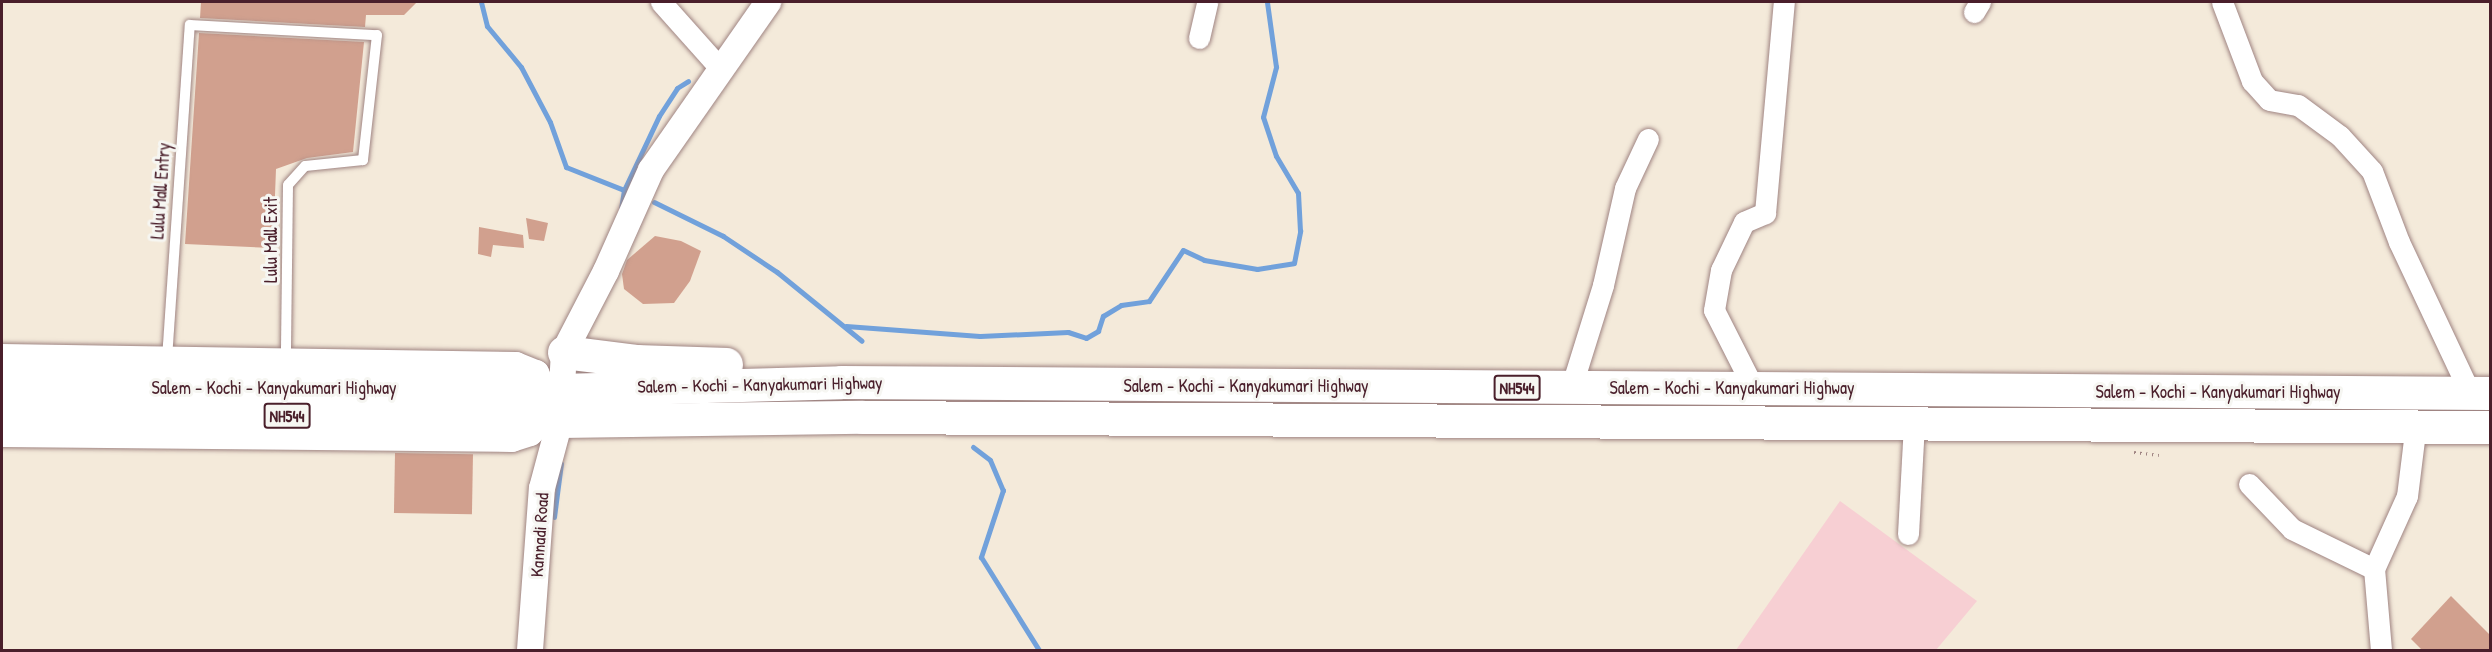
<!DOCTYPE html>
<style>
body{margin:0}
#map{position:relative;width:2492px;height:652px;overflow:hidden;background:#f4eada;font-family:"Patrick Hand",sans-serif}
div>[style]{position:absolute}
[style*='--x']{left:calc(var(--x)*1px);top:calc(var(--y)*1px);width:calc(var(--w)*1px);rotate:calc(var(--a)*1deg)}
.built>*{inset:0;background:#f7cfd3}
.stream>*{height:5px;margin:-2.5px;padding:0 2.5px;transform-origin:2.5px;border-radius:2.5px;background:#71a1db}
.building>*{inset:0;background:#d1a08e;transform-origin:0 0}
.path>*{height:3px;margin-top:-1.5px;transform-origin:0;background:repeating-linear-gradient(90deg,#9f8482 0 1.5px,transparent 0 6px)}
.roads{filter:drop-shadow(0 0 2px #9f8482) drop-shadow(0 0 2px #9f8482)}
.service>*{height:10px;margin:-5px;padding:0 5px;transform-origin:5px;border-radius:5px;background:#fff}
.minor>*{height:21px;margin:-10.5px;padding:0 10.5px;transform-origin:10.5px;border-radius:10.5px;background:#fff}
.tertiary>*{height:26px;margin:-13px;padding:0 13px;transform-origin:13px;border-radius:13px;background:#fff}
.trunk>*{height:33px;margin:-16.5px;padding:0 16.5px;transform-origin:16.5px;border-radius:16.5px;background:#fff}
span{translate:-50% -50%;white-space:nowrap;text-align:center;line-height:1.15;-webkit-text-stroke:6px #f6f6f2;paint-order:stroke}
.shield-label span{padding:2px 4px;background:#f6f6f2;border:2px solid;border-radius:4px;-webkit-text-stroke-width:0}
.shield-label{font-size:16px;color:#4a1f2b;font-weight:700}
.street-label{font-size:18px;color:#4a1f2b}
.frame{position:absolute;inset:0;border:3px solid #4a1f2b;pointer-events:none}
</style>
<div id="map">
<div class="built">
<i style="clip-path:polygon(1840px 501px,1977px 601px,1936px 650px,1736px 650px)"></i>
</div>
<div class="stream">
<i style="--x:481;--y:2;--w:25;--a:76"></i>
<i style="--x:487;--y:26;--w:53;--a:50.3"></i>
<i style="--x:521;--y:67;--w:62;--a:62.2"></i>
<i style="--x:550;--y:122;--w:48;--a:70.4"></i>
<i style="--x:566;--y:167;--w:62;--a:21.6"></i>
<i style="--x:654;--y:202;--w:77;--a:26.2"></i>
<i style="--x:723;--y:236;--w:65;--a:33.7"></i>
<i style="--x:777;--y:272;--w:109;--a:39.1"></i>
<i style="--x:621;--y:209;--w:19;--a:-81"></i>
<i style="--x:624;--y:190;--w:82;--a:-64.7"></i>
<i style="--x:659;--y:116;--w:33;--a:-57"></i>
<i style="--x:677;--y:88;--w:13;--a:-32"></i>
<i style="--x:846;--y:326;--w:134;--a:4.3"></i>
<i style="--x:980;--y:336;--w:88;--a:-2.6"></i>
<i style="--x:1068;--y:332;--w:19;--a:18"></i>
<i style="--x:1086;--y:338;--w:14;--a:-30"></i>
<i style="--x:1098;--y:331;--w:16;--a:-72"></i>
<i style="--x:1103;--y:316;--w:21;--a:-31"></i>
<i style="--x:1121;--y:305;--w:28;--a:-8"></i>
<i style="--x:1149;--y:301;--w:61;--a:-56.3"></i>
<i style="--x:1183;--y:250;--w:23;--a:25"></i>
<i style="--x:1204;--y:260;--w:54;--a:9.6"></i>
<i style="--x:1257;--y:269;--w:37;--a:-9"></i>
<i style="--x:1294;--y:263;--w:33;--a:-79"></i>
<i style="--x:1300;--y:231;--w:38;--a:-93"></i>
<i style="--x:1298;--y:193;--w:43;--a:-120.7"></i>
<i style="--x:1276;--y:156;--w:41;--a:-108.4"></i>
<i style="--x:1263;--y:117;--w:52;--a:-75.4"></i>
<i style="--x:1276;--y:67;--w:66;--a:-97.9"></i>
<i style="--x:973;--y:447;--w:21;--a:37"></i>
<i style="--x:990;--y:460;--w:33;--a:67"></i>
<i style="--x:1003;--y:490;--w:71;--a:108.2"></i>
<i style="--x:981;--y:557;--w:110;--a:58.1"></i>
<i style="--x:554;--y:517;--w:54;--a:-82.6"></i>
</div>
<div class="building">
<i style="clip-path:polygon(201px 2px,417px 2px,404px 15px,366px 15px,365px 27px,200px 18px)"></i>
<i style="clip-path:polygon(199px 33px,364px 42px,353px 152px,307px 158px,276px 169px,273px 248px,185px 244px)"></i>
<i style="clip-path:polygon(526px 218px,548px 223px,544px 241px,529px 239px)"></i>
<i style="clip-path:polygon(479px 227px,523px 235px,524px 248px,493px 245px,491px 257px,478px 254px)"></i>
<i style="clip-path:polygon(655px 236px,681px 241px,701px 251px,690px 281px,674px 303px,643px 304px,624px 289px,622px 274px,627px 260px)"></i>
<i style="left:395px;top:453px;width:78px;height:60px;rotate:1deg"></i>
<i style="clip-path:polygon(2451px 596px,2490px 635px,2490px 651px,2423px 651px,2411px 639px)"></i>
</div>
<div class="path">
<i style="--x:2134;--y:452;--w:25;--a:7"></i>
</div>
<div class="roads">
<div class="service">
<i style="--x:167;--y:359;--w:335;--a:-86.1"></i>
<i style="--x:190;--y:25;--w:187;--a:3.1"></i>
<i style="--x:377;--y:35;--w:126;--a:96.4"></i>
<i style="--x:363;--y:160;--w:58;--a:174.1"></i>
<i style="--x:305;--y:166;--w:25;--a:132"></i>
<i style="--x:288;--y:185;--w:176;--a:90.7"></i>
</div>
<div class="minor">
<i style="--x:661;--y:2;--w:87;--a:48.3"></i>
<i style="--x:2222;--y:2;--w:85;--a:69.2"></i>
<i style="--x:2252;--y:81;--w:25;--a:48"></i>
<i style="--x:2269;--y:100;--w:29;--a:10"></i>
<i style="--x:2298;--y:105;--w:52;--a:36.4"></i>
<i style="--x:2340;--y:136;--w:47;--a:47.6"></i>
<i style="--x:2372;--y:171;--w:76;--a:69.2"></i>
<i style="--x:2399;--y:242;--w:167;--a:64.8"></i>
<i style="--x:1974;--y:12;--w:12;--a:-59"></i>
<i style="--x:1199;--y:38;--w:37;--a:-77"></i>
<i style="--x:1753;--y:387;--w:86;--a:-116.9"></i>
<i style="--x:1714;--y:310;--w:41;--a:-80.1"></i>
<i style="--x:1721;--y:270;--w:53;--a:-64.4"></i>
<i style="--x:1744;--y:222;--w:23;--a:-23"></i>
<i style="--x:1765;--y:213;--w:212;--a:-84.9"></i>
<i style="--x:1571;--y:388;--w:108;--a:-72.7"></i>
<i style="--x:1603;--y:285;--w:99;--a:-77.2"></i>
<i style="--x:1625;--y:188;--w:54;--a:-64.9"></i>
<i style="--x:2249;--y:484;--w:62;--a:46.3"></i>
<i style="--x:2292;--y:529;--w:91;--a:26"></i>
<i style="--x:1908;--y:534;--w:110;--a:-86.9"></i>
<i style="--x:2381;--y:650;--w:81;--a:-94.9"></i>
<i style="--x:2374;--y:569;--w:80;--a:-65.7"></i>
<i style="--x:2407;--y:496;--w:73;--a:-82.9"></i>
</div>
<div class="tertiary">
<i style="--x:2;--y:357;--w:514;--a:0.89"></i>
<i style="--x:516;--y:365;--w:22;--a:22"></i>
<i style="--x:536;--y:373;--w:17;--a:66"></i>
<i style="--x:2;--y:434;--w:510;--a:0.56"></i>
<i style="--x:512;--y:439;--w:19;--a:-18"></i>
<i style="--x:530;--y:433;--w:19;--a:-43"></i>
<i style="--x:530;--y:650;--w:162;--a:-85.8"></i>
<i style="--x:542;--y:488;--w:69;--a:-75"></i>
<i style="--x:560;--y:421;--w:69;--a:-86.7"></i>
<i style="--x:564;--y:352;--w:91;--a:-62.6"></i>
<i style="--x:606;--y:271;--w:111;--a:-66"></i>
<i style="--x:651;--y:170;--w:205;--a:-55.1"></i>
</div>
<div class="trunk">
<i style="--x:564;--y:352;--w:74;--a:7"></i>
<i style="--x:637;--y:361;--w:89;--a:1.9"></i>
<i style="--x:2;--y:385;--w:559;--a:0.51"></i>
<i style="--x:561;--y:390;--w:280;--a:-1.6"></i>
<i style="--x:841;--y:382;--w:1649;--a:0.38"></i>
<i style="--x:2;--y:413;--w:558;--a:0.82"></i>
<i style="--x:560;--y:421;--w:302;--a:-0.8"></i>
<i style="--x:862;--y:417;--w:1628;--a:0.35"></i>
</div>
</div>
<div class="shield-label">
<span style="left:1517px;top:388px">NH544</span>
<span style="left:287px;top:416px">NH544</span>
</div>
<div class="street-label">
<span style="left:161px;top:191px;rotate:-86deg">Lulu Mall Entry</span>
<span style="left:271px;top:240px;rotate:-90deg">Lulu Mall Exit</span>
<span style="left:760px;top:385px;rotate:-1deg">Salem - Kochi - Kanyakumari Highway</span>
<span style="left:1246px;top:386px">Salem - Kochi - Kanyakumari Highway</span>
<span style="left:274px;top:388px">Salem - Kochi - Kanyakumari Highway</span>
<span style="left:1732px;top:388px">Salem - Kochi - Kanyakumari Highway</span>
<span style="left:2218px;top:392px">Salem - Kochi - Kanyakumari Highway</span>
<span style="left:540px;top:535px;rotate:-86deg">Kannadi Road</span>
</div>
<div class="frame"></div>
</div>
